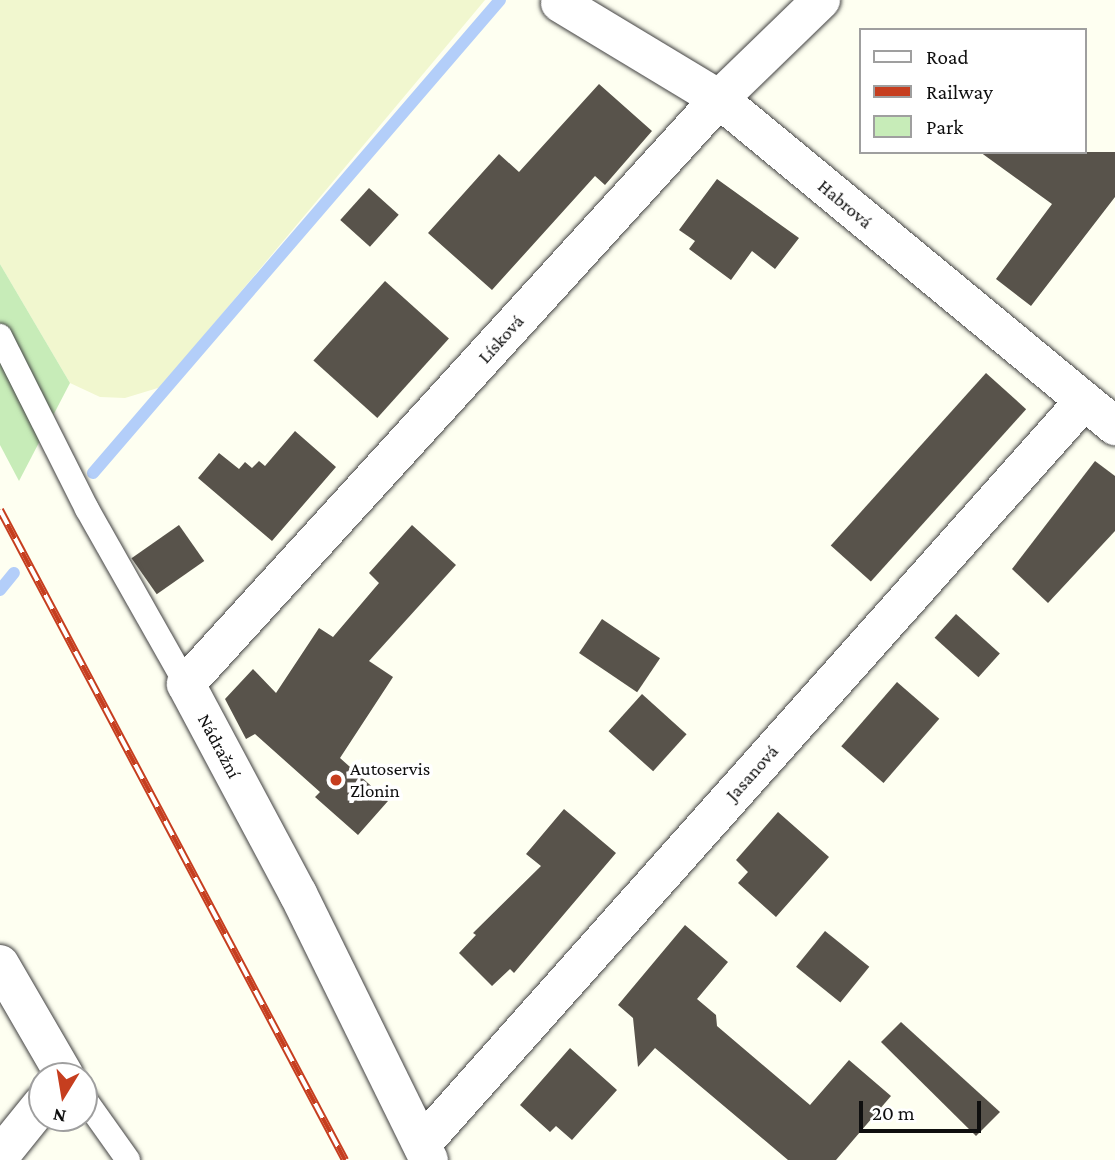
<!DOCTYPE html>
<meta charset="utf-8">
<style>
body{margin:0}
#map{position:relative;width:1115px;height:1160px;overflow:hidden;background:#fefff1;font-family:"Crimson Pro",serif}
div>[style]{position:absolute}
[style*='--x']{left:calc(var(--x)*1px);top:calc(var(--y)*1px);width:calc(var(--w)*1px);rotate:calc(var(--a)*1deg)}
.farmland>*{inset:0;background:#f1f7cf}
.green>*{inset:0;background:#c7ecb8}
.stream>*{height:12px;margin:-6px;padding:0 6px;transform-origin:6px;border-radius:6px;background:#b3cef9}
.building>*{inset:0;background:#58534b;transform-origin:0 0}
.roads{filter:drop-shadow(0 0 2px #424242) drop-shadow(0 0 2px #424242)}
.service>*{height:24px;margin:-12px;padding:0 12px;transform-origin:12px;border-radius:12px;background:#fff}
.minor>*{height:38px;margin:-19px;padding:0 19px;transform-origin:19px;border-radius:19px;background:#fff}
.rail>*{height:8px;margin-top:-4px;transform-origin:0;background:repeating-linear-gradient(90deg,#fff 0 16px,#c63e1f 0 32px);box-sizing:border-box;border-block:2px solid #c63e1f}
.dots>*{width:19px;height:19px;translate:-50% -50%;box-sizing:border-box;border:4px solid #fff;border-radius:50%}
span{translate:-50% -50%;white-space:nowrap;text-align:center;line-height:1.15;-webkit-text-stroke:7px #fff;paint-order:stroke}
.street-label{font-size:19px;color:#0f0f0f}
.poi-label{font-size:19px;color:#0f0f0f}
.left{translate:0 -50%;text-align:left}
.legend{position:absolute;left:859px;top:28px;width:228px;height:126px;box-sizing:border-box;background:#fff;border:2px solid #9f9f9f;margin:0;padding:9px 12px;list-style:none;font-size:21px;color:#0f0f0f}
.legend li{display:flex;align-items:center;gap:14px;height:35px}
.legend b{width:35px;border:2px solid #9f9f9f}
.north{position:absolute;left:28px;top:1062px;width:70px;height:70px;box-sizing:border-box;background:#fff;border:2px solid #9f9f9f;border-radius:50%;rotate:191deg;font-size:19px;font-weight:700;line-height:28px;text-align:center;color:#0f0f0f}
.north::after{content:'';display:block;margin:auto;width:24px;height:32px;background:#c63e1f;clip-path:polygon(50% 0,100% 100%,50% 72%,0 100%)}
.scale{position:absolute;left:859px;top:1101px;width:122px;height:32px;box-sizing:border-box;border:4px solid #0f0f0f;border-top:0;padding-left:9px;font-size:21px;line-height:24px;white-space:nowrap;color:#0f0f0f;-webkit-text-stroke:5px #fff;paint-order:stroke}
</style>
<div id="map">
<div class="farmland">
<i style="clip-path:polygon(0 0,485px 0,161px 387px,125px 398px,100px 397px,70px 383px,0 264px)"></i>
</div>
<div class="green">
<i style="clip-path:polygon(0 264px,70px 383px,19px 481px,0 445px)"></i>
</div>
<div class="stream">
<i style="--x:93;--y:473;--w:624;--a:-49.29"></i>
<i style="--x:0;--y:590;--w:22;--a:-51"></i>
</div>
<div class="building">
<i style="clip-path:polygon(599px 84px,652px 131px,605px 185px,595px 176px,492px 290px,428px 233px,499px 154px,519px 172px)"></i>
<i style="clip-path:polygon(980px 152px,1115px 152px,1115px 197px,1031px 306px,996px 279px,1052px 204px)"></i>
<i style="clip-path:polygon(717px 179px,799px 238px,775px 269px,752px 251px,731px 280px,689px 249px,695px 241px,679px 230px)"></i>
<i style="left:369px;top:188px;width:40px;height:43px;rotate:42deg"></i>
<i style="left:385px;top:281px;width:86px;height:107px;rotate:42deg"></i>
<i style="left:986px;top:373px;width:54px;height:232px;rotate:42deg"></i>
<i style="clip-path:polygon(295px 431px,336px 467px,272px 541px,198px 478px,219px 453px,239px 469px,245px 462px,252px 468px,259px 461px,265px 466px)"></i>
<i style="clip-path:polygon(1095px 461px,1115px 476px,1115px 531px,1048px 603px,1012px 569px)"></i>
<i style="left:179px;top:525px;width:44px;height:58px;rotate:55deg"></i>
<i style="clip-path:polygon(412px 525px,456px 565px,369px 661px,393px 677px,340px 758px,388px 801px,358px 835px,315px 797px,320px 792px,255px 734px,246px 739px,225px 699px,253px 669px,276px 693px,319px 628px,333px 637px,379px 583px,369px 573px)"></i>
<i style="left:956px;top:614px;width:59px;height:32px;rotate:42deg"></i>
<i style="left:602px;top:619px;width:70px;height:41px;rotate:34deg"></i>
<i style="left:897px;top:682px;width:56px;height:85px;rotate:41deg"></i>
<i style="left:642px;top:694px;width:60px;height:50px;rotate:42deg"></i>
<i style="clip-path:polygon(564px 809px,616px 853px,514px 973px,510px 969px,492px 986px,459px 953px,476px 935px,473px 933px,541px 866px,526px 854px)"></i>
<i style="clip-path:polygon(778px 812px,829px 857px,776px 917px,738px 883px,748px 872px,736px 860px)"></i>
<i style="clip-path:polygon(685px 925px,728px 962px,697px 999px,716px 1015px,717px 1026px,810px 1105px,849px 1060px,891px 1096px,836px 1160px,788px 1160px,655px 1048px,638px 1067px,633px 1018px,618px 1005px)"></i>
<i style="left:825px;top:931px;width:57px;height:46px;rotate:39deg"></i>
<i style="clip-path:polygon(901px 1022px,1000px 1112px,976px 1136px,881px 1042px)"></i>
<i style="clip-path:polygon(570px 1048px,617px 1090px,572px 1140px,556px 1126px,550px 1132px,520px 1105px)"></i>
</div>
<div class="roads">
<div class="service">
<i style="--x:0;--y:336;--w:194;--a:63.3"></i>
<i style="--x:87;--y:509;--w:201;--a:60.5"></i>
<i style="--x:84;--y:1098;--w:76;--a:54.6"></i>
</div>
<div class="minor">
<i style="--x:560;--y:3;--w:186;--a:31.1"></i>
<i style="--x:719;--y:99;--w:514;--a:39.55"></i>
<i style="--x:0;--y:964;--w:129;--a:59.9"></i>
<i style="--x:422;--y:1144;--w:994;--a:-48.3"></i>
<i style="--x:0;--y:1156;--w:67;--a:-51.1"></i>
<i style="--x:429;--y:1160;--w:297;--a:-116.2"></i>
<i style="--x:298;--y:894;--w:238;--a:-118.1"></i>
<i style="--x:186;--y:684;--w:791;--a:-47.66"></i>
<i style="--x:719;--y:99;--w:142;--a:-44.1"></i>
</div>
</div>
<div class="rail">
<i style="--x:0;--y:510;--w:736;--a:62.04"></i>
</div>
<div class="dots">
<i style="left:336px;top:780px;background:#c63e1f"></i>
</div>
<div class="street-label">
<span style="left:845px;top:204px;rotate:40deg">Habrová</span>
<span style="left:501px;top:339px;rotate:-48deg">Lísková</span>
<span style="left:219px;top:746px;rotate:62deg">Nádražní</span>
<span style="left:752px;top:773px;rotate:-48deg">Jasanová</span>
</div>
<div class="poi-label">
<span class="left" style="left:350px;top:780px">Autoservis<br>Zlonin</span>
</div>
<ul class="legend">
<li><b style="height:9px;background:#fff"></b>Road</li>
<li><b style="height:9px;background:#c63e1f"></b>Railway</li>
<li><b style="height:19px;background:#c7ecb8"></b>Park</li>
</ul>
<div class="north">N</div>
<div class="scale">20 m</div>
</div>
